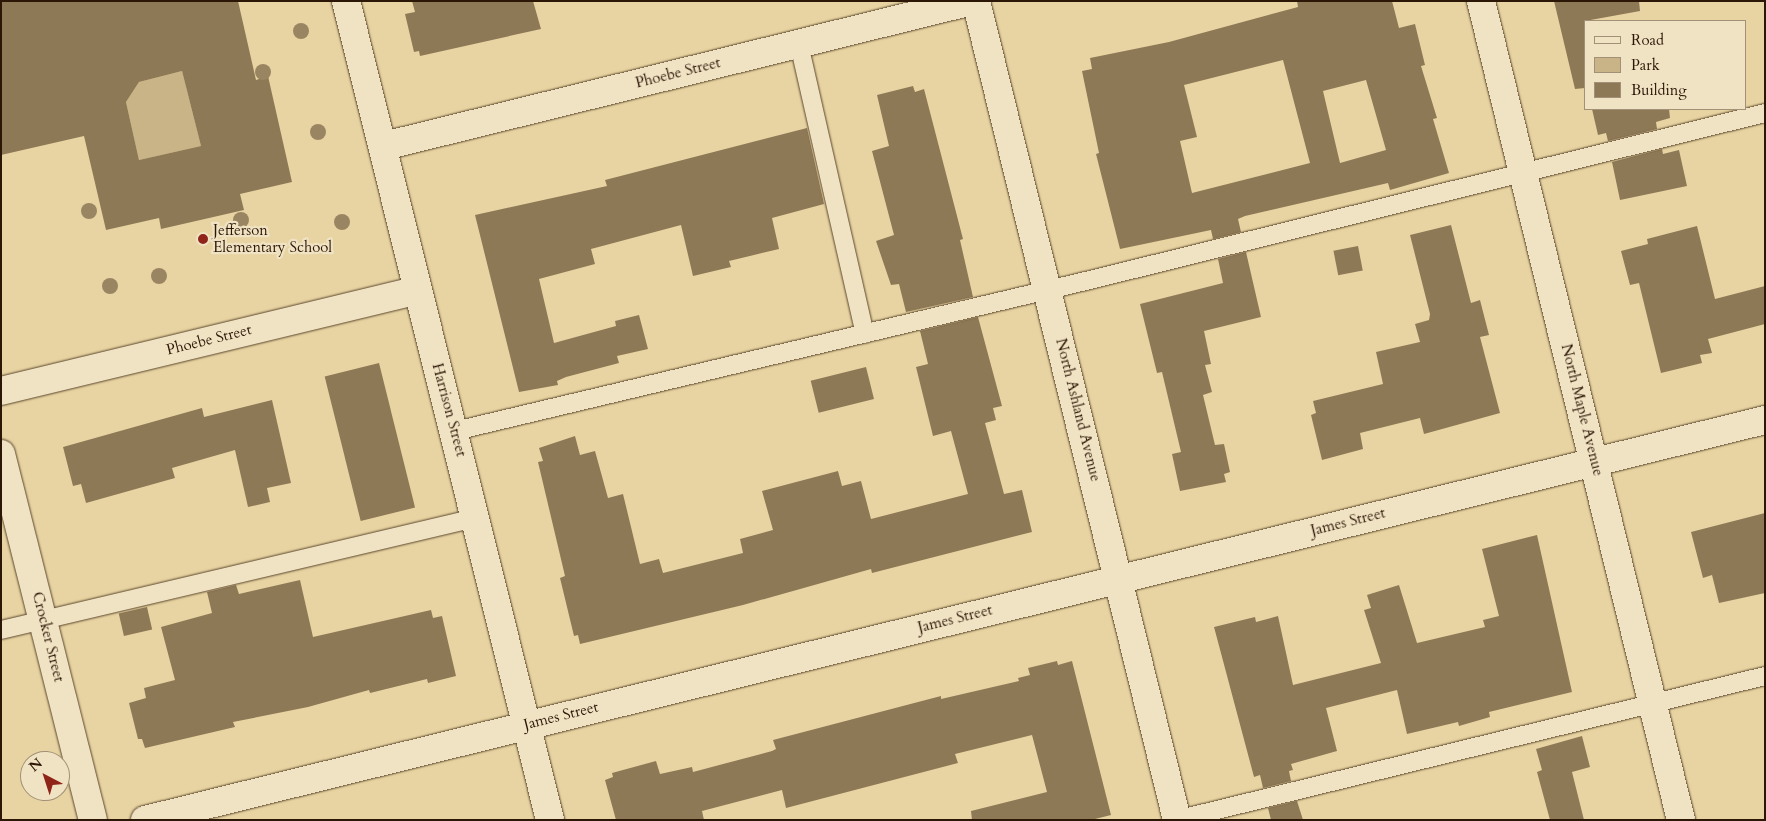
<!DOCTYPE html>
<style>
body{margin:0}
#map{position:relative;width:1766px;height:821px;overflow:hidden;background:#e8d4a2;font-family:Cardo,serif}
div>[style]{position:absolute}
[style*='--x']{left:calc(var(--x)*1px);top:calc(var(--y)*1px);width:calc(var(--w)*1px);rotate:calc(var(--a)*1deg)}
.green>*{inset:0;background:#c8b487}
.building>*{inset:0;background:#8e7957;transform-origin:0 0}
.roads{filter:drop-shadow(0 0 1px #5b462d) drop-shadow(0 0 1px #5b462d)}
.service>*{height:18px;margin:-9px;padding:0 9px;transform-origin:9px;border-radius:9px;background:#f0e3c3}
.minor>*{height:28px;margin:-14px;padding:0 14px;transform-origin:14px;border-radius:14px;background:#f0e3c3}
.trees>*{width:16px;height:16px;margin:-8px;border-radius:50%;background:#9a8562}
.dots>*{width:14px;height:14px;translate:-50% -50%;box-sizing:border-box;border:2px solid #f0e3c3;border-radius:50%}
span{translate:-50% -50%;white-space:nowrap;text-align:center;line-height:1.15;-webkit-text-stroke:4.5px #f0e3c3;paint-order:stroke}
.street-label{font-size:15px;color:#2c1606}
.poi-label{font-size:15px;color:#2c1606}
.left{translate:0 -50%;text-align:left}
.frame{position:absolute;inset:0;border:2px solid #2c1606;pointer-events:none}
.legend{position:absolute;left:1584px;top:20px;width:162px;height:90px;box-sizing:border-box;background:#f0e3c3;border:1px solid #a29177;margin:0;padding:6px 9px;list-style:none;font-size:15px;color:#2c1606}
.legend li{display:flex;align-items:center;gap:10px;height:25px}
.legend b{width:25px;border:1px solid #a29177}
.north{position:absolute;left:20px;top:751px;width:50px;height:50px;box-sizing:border-box;background:#f0e3c3;border:1px solid #a29177;border-radius:50%;rotate:320deg;font-size:14px;font-weight:700;line-height:20px;text-align:center;color:#2c1606}
.north::after{content:'';display:block;margin:auto;width:18px;height:22px;background:#8f2418;clip-path:polygon(50% 0,100% 100%,50% 72%,0 100%)}
</style>
<div id="map">
<div class="green">
<i style="clip-path:polygon(182px 71px,201px 146px,139px 160px,126px 102px,139px 82px)"></i>
</div>
<div class="building">
<i style="clip-path:polygon(evenodd,1px 1px,238px 1px,256px 80px,268px 76px,292px 182px,240px 194px,244px 210px,161px 229px,159px 218px,106px 230px,84px 136px,1px 155px,1px 1px,182px 71px,201px 146px,139px 160px,126px 102px,139px 82px,182px 71px)"></i>
<i style="clip-path:polygon(412px 1px,533px 1px,541px 29px,420px 56px,419px 51px,414px 52px,405px 14px,415px 12px)"></i>
<i style="clip-path:polygon(evenodd,1297px 1px,1392px 1px,1399px 28px,1415px 24px,1425px 65px,1421px 66px,1437px 118px,1433px 119px,1449px 173px,1390px 190px,1388px 183px,1245px 216px,1238px 219px,1241px 232px,1213px 239px,1211px 230px,1120px 249px,1096px 154px,1099px 153px,1082px 71px,1092px 69px,1090px 58px,1169px 42px,1298px 7px,1297px 1px,1283px 60px,1310px 163px,1192px 193px,1180px 141px,1197px 137px,1184px 85px,1283px 60px,1297px 1px,1366px 80px,1386px 150px,1340px 163px,1323px 91px,1366px 80px)"></i>
<i style="clip-path:polygon(1554px 1px,1639px 1px,1640px 11px,1585px 21px,1585px 88px,1575px 89px)"></i>
<i style="clip-path:polygon(913px 86px,915px 92px,924px 89px,963px 239px,960px 240px,973px 297px,906px 312px,899px 284px,891px 285px,876px 241px,894px 235px,872px 151px,889px 146px,877px 95px)"></i>
<i style="clip-path:polygon(1592px 109px,1669px 109px,1670px 118px,1656px 122px,1657px 129px,1608px 141px,1606px 133px,1598px 135px)"></i>
<i style="clip-path:polygon(807px 128px,824px 204px,772px 218px,779px 249px,729px 261px,731px 267px,693px 276px,681px 225px,591px 249px,595px 264px,539px 279px,554px 343px,616px 326px,615px 321px,639px 315px,648px 349px,617px 356px,619px 363px,566px 377px,557px 381px,558px 385px,519px 392px,475px 215px,607px 186px,605px 180px)"></i>
<i style="clip-path:polygon(1662px 149px,1663px 154px,1679px 150px,1687px 186px,1620px 200px,1612px 162px)"></i>
<i style="clip-path:polygon(1451px 225px,1471px 303px,1480px 300px,1489px 335px,1480px 337px,1500px 413px,1424px 434px,1420px 418px,1360px 433px,1363px 449px,1322px 460px,1311px 415px,1316px 413px,1313px 401px,1383px 384px,1376px 352px,1420px 342px,1415px 324px,1429px 320px,1430px 314px,1410px 235px)"></i>
<i style="clip-path:polygon(1697px 226px,1715px 299px,1765px 286px,1765px 324px,1708px 339px,1712px 353px,1700px 355px,1702px 363px,1661px 373px,1639px 283px,1630px 285px,1621px 251px,1648px 244px,1647px 239px)"></i>
<i style="left:1358px;top:246px;width:25px;height:25px;rotate:79deg"></i>
<i style="clip-path:polygon(1246px 252px,1261px 317px,1204px 331px,1211px 364px,1205px 365px,1212px 392px,1203px 395px,1215px 445px,1224px 444px,1230px 472px,1224px 474px,1226px 482px,1180px 491px,1172px 454px,1181px 452px,1162px 372px,1157px 373px,1140px 304px,1223px 283px,1218px 259px)"></i>
<i style="clip-path:polygon(978px 317px,1002px 406px,993px 408px,996px 420px,985px 423px,1004px 494px,1022px 490px,1032px 532px,872px 573px,871px 569px,743px 605px,580px 644px,578px 635px,574px 636px,560px 578px,565px 576px,538px 462px,543px 461px,539px 448px,575px 436px,580px 455px,595px 451px,608px 498px,623px 494px,640px 564px,659px 559px,663px 573px,743px 553px,740px 539px,773px 530px,762px 491px,838px 471px,842px 486px,861px 481px,871px 519px,968px 494px,951px 431px,933px 436px,916px 367px,928px 364px,920px 331px)"></i>
<i style="left:379px;top:363px;width:149px;height:56px;rotate:76deg"></i>
<i style="left:866px;top:367px;width:33px;height:57px;rotate:76deg"></i>
<i style="clip-path:polygon(272px 400px,291px 483px,267px 488px,270px 502px,248px 507px,235px 450px,172px 468px,175px 478px,86px 503px,81px 484px,73px 486px,63px 447px,202px 408px,204px 417px)"></i>
<i style="clip-path:polygon(1765px 513px,1765px 593px,1719px 603px,1712px 575px,1703px 578px,1691px 532px)"></i>
<i style="clip-path:polygon(1537px 535px,1572px 692px,1489px 712px,1490px 717px,1459px 726px,1458px 722px,1407px 734px,1397px 690px,1326px 708px,1337px 751px,1291px 764px,1293px 770px,1289px 771px,1291px 781px,1263px 788px,1260px 775px,1254px 777px,1214px 627px,1255px 617px,1256px 622px,1278px 616px,1293px 685px,1381px 663px,1364px 610px,1371px 608px,1367px 595px,1399px 585px,1417px 643px,1485px 627px,1483px 620px,1499px 616px,1482px 549px)"></i>
<i style="clip-path:polygon(300px 580px,313px 637px,431px 610px,433px 618px,442px 616px,456px 676px,428px 683px,427px 679px,370px 693px,369px 690px,308px 707px,233px 722px,235px 727px,145px 748px,142px 739px,138px 739px,129px 703px,146px 698px,144px 688px,175px 680px,161px 627px,212px 613px,207px 592px,236px 585px,239px 594px)"></i>
<i style="left:147px;top:607px;width:23px;height:29px;rotate:77deg"></i>
<i style="clip-path:polygon(1057px 661px,1058px 665px,1072px 661px,1111px 815px,1091px 820px,972px 820px,971px 811px,1047px 792px,1032px 735px,955px 754px,958px 763px,786px 808px,782px 790px,702px 811px,704px 820px,616px 820px,605px 780px,613px 777px,612px 773px,656px 761px,660px 774px,692px 767px,693px 772px,772px 751px,776px 749px,773px 740px,941px 696px,941px 699px,1019px 681px,1018px 678px,1030px 675px,1028px 668px)"></i>
<i style="clip-path:polygon(1582px 736px,1590px 767px,1572px 772px,1584px 820px,1550px 820px,1537px 772px,1542px 770px,1536px 749px)"></i>
<i style="clip-path:polygon(1297px 801px,1303px 820px,1271px 820px,1268px 808px)"></i>
</div>
<div class="roads">
<div class="service">
<i style="--x:799;--y:44;--w:297;--a:77.2"></i>
<i style="--x:455;--y:431;--w:653;--a:-13.38"></i>
<i style="--x:1090;--y:280;--w:695;--a:-13.9"></i>
<i style="--x:1;--y:630;--w:488;--a:-13.3"></i>
<i style="--x:1176;--y:820;--w:606;--a:-13.74"></i>
</div>
<div class="minor">
<i style="--x:346;--y:1;--w:844;--a:76.01"></i>
<i style="--x:976;--y:1;--w:843;--a:76.21"></i>
<i style="--x:1481;--y:1;--w:843;--a:76.28"></i>
<i style="--x:384;--y:146;--w:606;--a:-13.85"></i>
<i style="--x:1;--y:391;--w:428;--a:-13.6"></i>
<i style="--x:1;--y:454;--w:377;--a:75.9"></i>
<i style="--x:145;--y:820;--w:1669;--a:-13.87"></i>
</div>
</div>
<div class="trees">
<i style="left:301px;top:31px"></i>
<i style="left:263px;top:72px"></i>
<i style="left:318px;top:132px"></i>
<i style="left:89px;top:211px"></i>
<i style="left:241px;top:220px"></i>
<i style="left:342px;top:222px"></i>
<i style="left:159px;top:276px"></i>
<i style="left:110px;top:286px"></i>
</div>
<div class="dots">
<i style="left:203px;top:239px;background:#8f2418"></i>
</div>
<div class="street-label">
<span style="left:678px;top:73px;rotate:-14deg">Phoebe Street</span>
<span style="left:209px;top:340px;rotate:-14deg">Phoebe Street</span>
<span style="left:449px;top:410px;rotate:75deg">Harrison Street</span>
<span style="left:1078px;top:410px;rotate:76deg">North Ashland Avenue</span>
<span style="left:1582px;top:410px;rotate:76deg">North Maple Avenue</span>
<span style="left:1348px;top:522px;rotate:-14deg">James Street</span>
<span style="left:955px;top:619px;rotate:-14deg">James Street</span>
<span style="left:48px;top:637px;rotate:76deg">Crocker Street</span>
<span style="left:561px;top:716px;rotate:-14deg">James Street</span>
</div>
<div class="poi-label">
<span class="left" style="left:213px;top:239px">Jefferson<br>Elementary School</span>
</div>
<div class="frame"></div>
<ul class="legend">
<li><b style="height:6px;background:#f0e3c3"></b>Road</li>
<li><b style="height:14px;background:#c8b487"></b>Park</li>
<li><b style="height:14px;background:#8e7957"></b>Building</li>
</ul>
<div class="north">N</div>
</div>
